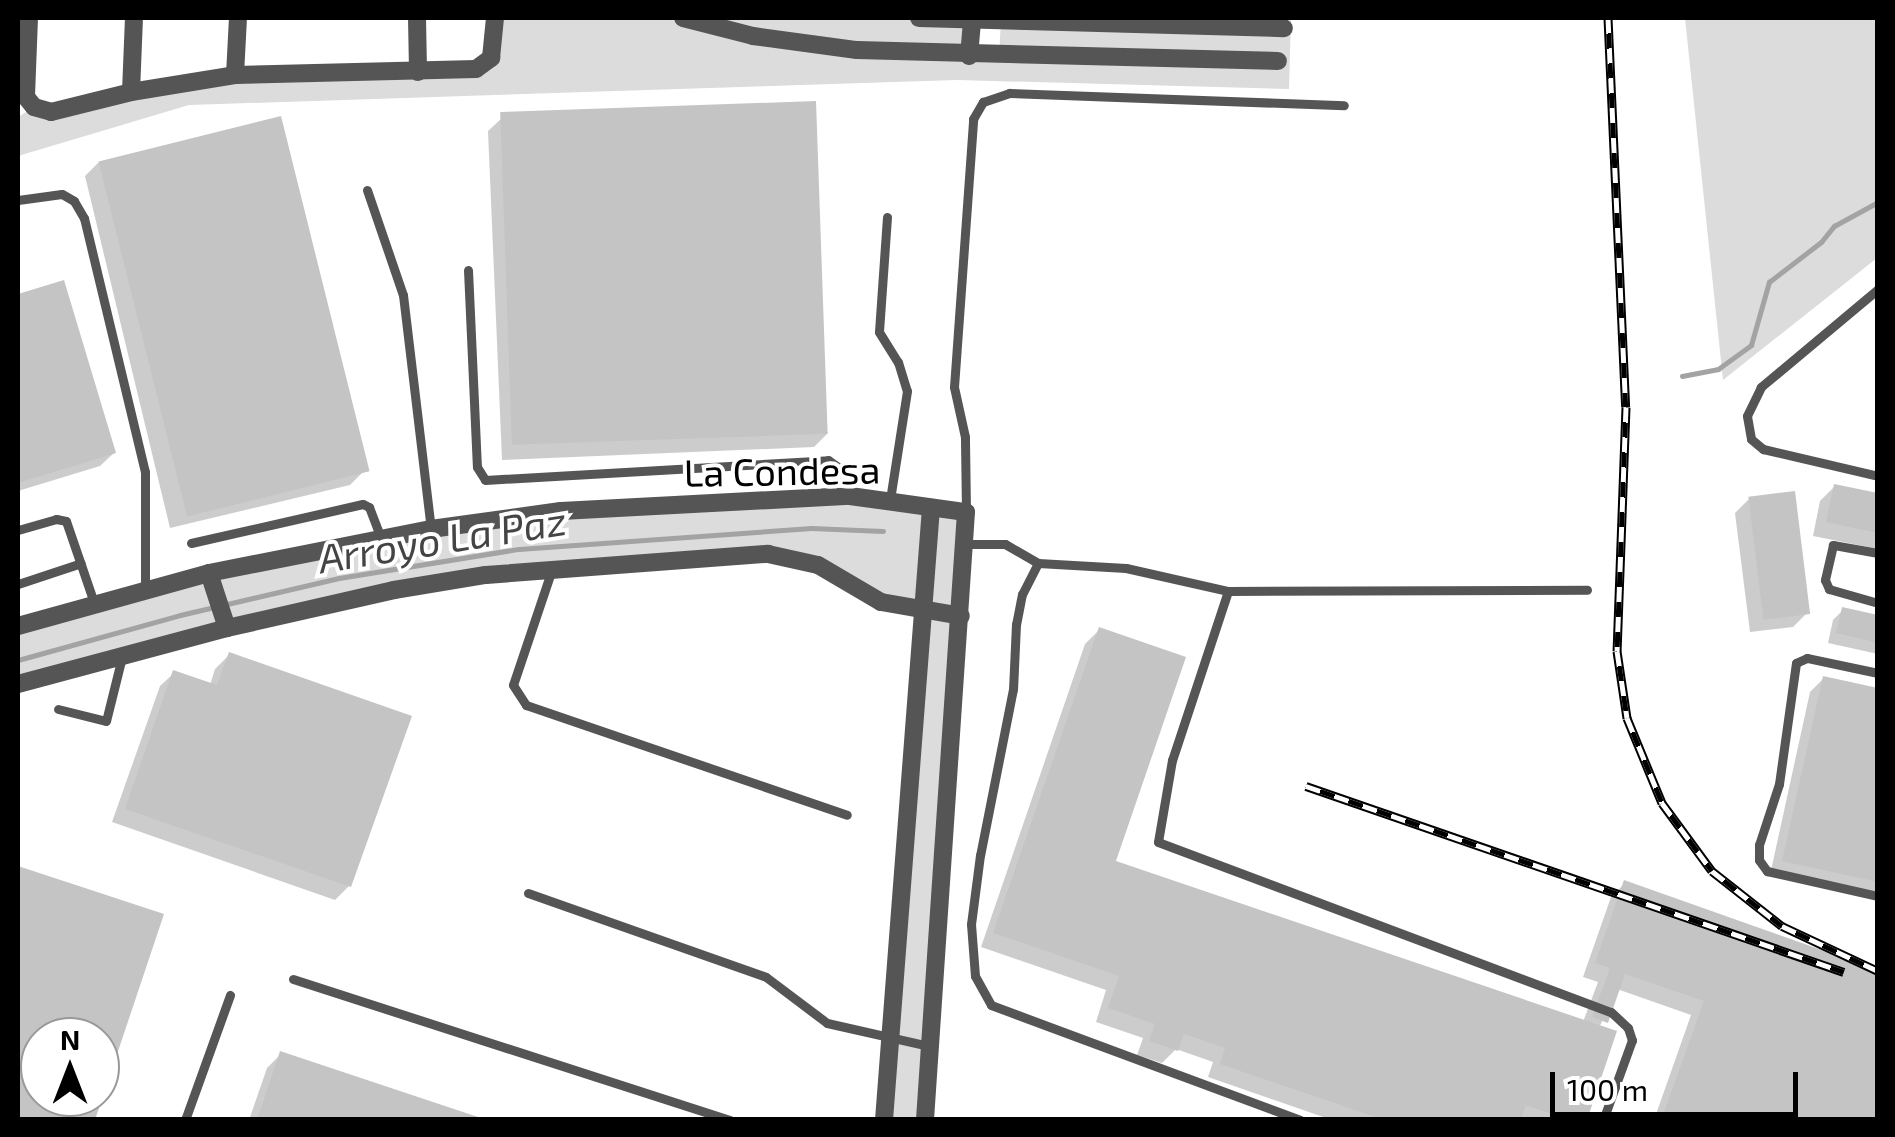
<!DOCTYPE html>
<style>
body{margin:0}
#map{position:relative;width:1895px;height:1137px;overflow:hidden;background:#fff;font-family:"Exo 2",sans-serif}
div>[style]{position:absolute}
[style*='--x']{left:calc(var(--x)*1px);top:calc(var(--y)*1px);width:calc(var(--w)*1px);rotate:calc(var(--a)*1deg)}
.green>*{inset:0;background:#dcdcdc}
.shadow>*{inset:0;background:#0003}
.stream>*{height:5px;margin:-2.5px;padding:0 2.5px;transform-origin:2.5px;border-radius:2.5px;background:#a3a3a3}
.building>*{inset:0;background:#c4c4c4;transform-origin:0 0}
.service>*{height:9px;margin:-4.5px;padding:0 4.5px;transform-origin:4.5px;border-radius:4.5px;background:#555}
.minor>*{height:18px;margin:-9px;padding:0 9px;transform-origin:9px;border-radius:9px;background:#555}
.rail>*{height:9px;margin-top:-4.5px;transform-origin:0;background:repeating-linear-gradient(90deg,#fff 0 15px,#000 0 30px);box-sizing:border-box;border-block:2px solid #000}
span{translate:-50% -50%;white-space:nowrap;text-align:center;line-height:1.15;-webkit-text-stroke:8px #fff;paint-order:stroke}
.street-label{font-size:38px;color:#000}
.water-label{font-size:40px;color:#444;font-style:italic}
.frame{position:absolute;inset:0;border:20px solid #000;pointer-events:none}
.north{position:absolute;left:20px;top:1017px;width:100px;height:100px;box-sizing:border-box;background:#fff;border:2px solid #999;border-radius:50%;rotate:0deg;font-size:28px;font-weight:700;line-height:40px;text-align:center;color:#000}
.north::after{content:'';display:block;margin:auto;width:35px;height:45px;background:#000;clip-path:polygon(50% 0,100% 100%,50% 72%,0 100%)}
.scale{position:absolute;left:1550px;top:1072px;width:248px;height:45px;box-sizing:border-box;border:5px solid #000;border-top:0;padding-left:12px;font-size:30px;line-height:35px;white-space:nowrap;color:#000;-webkit-text-stroke:8px #fff;paint-order:stroke}
</style>
<div id="map">
<div class="green">
<i style="clip-path:polygon(495px 18px,972px 19px,969px 55px,999px 56px,1001px 20px,1291px 18px,1289px 89px,957px 80px,189px 105px,18px 156px,18px 117px,34px 107px,235px 75px,484px 66px)"></i>
<i style="clip-path:polygon(1685px 18px,1877px 18px,1877px 258px,1723px 380px)"></i>
<i style="clip-path:polygon(850px 496px,966px 512px,925px 1119px,884px 1119px,922px 611px,793px 556px,486px 575px,18px 683px,18px 626px,431px 529px)"></i>
</div>
<div class="shadow">
<i style="clip-path:polygon(502px 118px,828px 433px,814px 447px,502px 460px,488px 131px)"></i>
<i style="clip-path:polygon(99px 162px,364px 471px,350px 485px,170px 528px,85px 176px)"></i>
<i style="clip-path:polygon(62px 283px,114px 453px,100px 466px,18px 491px,18px 296px)"></i>
<i style="clip-path:polygon(1834px 487px,1878px 496px,1878px 549px,1813px 536px,1820px 501px)"></i>
<i style="clip-path:polygon(1749px 499px,1807px 613px,1793px 627px,1750px 632px,1735px 513px)"></i>
<i style="clip-path:polygon(1843px 610px,1878px 618px,1878px 654px,1828px 643px,1833px 620px)"></i>
<i style="clip-path:polygon(1099px 630px,1113px 862px,1583px 1022px,1598px 982px,1583px 977px,1611px 897px,1625px 883px,1878px 1120px,1654px 1120px,1691px 1015px,1617px 989px,1599px 1028px,1584px 1120px,1332px 1120px,1208px 1077px,1213px 1062px,1176px 1049px,1162px 1063px,1137px 1055px,1143px 1038px,1096px 1022px,1106px 990px,981px 947px,1085px 644px)"></i>
<i style="clip-path:polygon(229px 655px,349px 886px,335px 900px,112px 822px,160px 686px,174px 673px,210px 685px,215px 669px)"></i>
<i style="clip-path:polygon(1824px 678px,1878px 690px,1878px 898px,1770px 875px,1810px 692px)"></i>
<i style="clip-path:polygon(evenodd,18px 868px,161px 916px,92px 1120px,18px 1120px,18px 868px,40px 1037px,100px 1037px,100px 1097px,40px 1097px,40px 1037px)"></i>
<i style="clip-path:polygon(281px 1054px,478px 1120px,249px 1120px,267px 1068px)"></i>
</div>
<div class="stream">
<i style="--x:1682;--y:376;--w:37;--a:-11"></i>
<i style="--x:1718;--y:369;--w:41;--a:-36"></i>
<i style="--x:1751;--y:345;--w:66;--a:-74.1"></i>
<i style="--x:1769;--y:282;--w:66;--a:-37.6"></i>
<i style="--x:1821;--y:242;--w:21;--a:-51"></i>
<i style="--x:1834;--y:226;--w:50;--a:-28.6"></i>
<i style="--x:18;--y:660;--w:168;--a:-15.5"></i>
<i style="--x:180;--y:615;--w:163;--a:-13.1"></i>
<i style="--x:339;--y:578;--w:182;--a:-9.2"></i>
<i style="--x:519;--y:549;--w:293;--a:-4.1"></i>
<i style="--x:811;--y:528;--w:72;--a:2.4"></i>
</div>
<div class="building">
<i style="left:816px;top:101px;width:333px;height:316px;rotate:88deg"></i>
<i style="left:281px;top:116px;width:366px;height:188px;rotate:76deg"></i>
<i style="clip-path:polygon(64px 280px,116px 453px,18px 483px,18px 294px)"></i>
<i style="clip-path:polygon(1834px 484px,1878px 493px,1878px 533px,1826px 522px)"></i>
<i style="left:1795px;top:491px;width:124px;height:47px;rotate:83deg"></i>
<i style="clip-path:polygon(1842px 607px,1878px 615px,1878px 643px,1836px 633px)"></i>
<i style="clip-path:polygon(1099px 627px,1186px 657px,1116px 861px,1617px 1031px,1587px 1120px,1568px 1120px,1526px 1105px,1521px 1120px,1384px 1120px,1220px 1064px,1225px 1048px,1184px 1034px,1178px 1051px,1149px 1041px,1155px 1024px,1108px 1008px,1119px 976px,993px 933px)"></i>
<i style="clip-path:polygon(229px 652px,412px 716px,351px 887px,125px 809px,173px 670px,217px 685px)"></i>
<i style="clip-path:polygon(1823px 676px,1878px 688px,1878px 882px,1782px 861px)"></i>
<i style="clip-path:polygon(evenodd,18px 866px,164px 914px,95px 1120px,18px 1120px,18px 866px,40px 1037px,100px 1037px,100px 1097px,40px 1097px,40px 1037px)"></i>
<i style="clip-path:polygon(1624px 880px,1878px 970px,1878px 1120px,1674px 1120px,1663px 1115px,1704px 1001px,1625px 974px,1608px 1023px,1592px 1017px,1610px 968px,1595px 963px)"></i>
<i style="clip-path:polygon(280px 1051px,484px 1119px,484px 1120px,257px 1120px)"></i>
</div>
<div class="service">
<i style="--x:367;--y:190;--w:111;--a:71.1"></i>
<i style="--x:403;--y:295;--w:236;--a:83.2"></i>
<i style="--x:18;--y:200;--w:44;--a:-7.8"></i>
<i style="--x:62;--y:194;--w:14;--a:30"></i>
<i style="--x:74;--y:201;--w:20;--a:60"></i>
<i style="--x:84;--y:218;--w:261;--a:76.5"></i>
<i style="--x:145;--y:472;--w:117;--a:90"></i>
<i style="--x:887;--y:217;--w:115;--a:94"></i>
<i style="--x:879;--y:332;--w:36;--a:58"></i>
<i style="--x:898;--y:362;--w:30;--a:73"></i>
<i style="--x:907;--y:391;--w:109;--a:98.9"></i>
<i style="--x:468;--y:270;--w:197;--a:87.4"></i>
<i style="--x:477;--y:467;--w:15;--a:58"></i>
<i style="--x:485;--y:480;--w:344;--a:-3.3"></i>
<i style="--x:828;--y:460;--w:19;--a:35"></i>
<i style="--x:844;--y:471;--w:26;--a:77"></i>
<i style="--x:1878;--y:289;--w:153;--a:140.1"></i>
<i style="--x:1761;--y:387;--w:32;--a:116"></i>
<i style="--x:1747;--y:416;--w:23;--a:80"></i>
<i style="--x:1751;--y:439;--w:16;--a:40"></i>
<i style="--x:1763;--y:449;--w:118;--a:13.2"></i>
<i style="--x:966;--y:512;--w:75;--a:-90.8"></i>
<i style="--x:965;--y:437;--w:51;--a:-102.4"></i>
<i style="--x:954;--y:387;--w:269;--a:-85.9"></i>
<i style="--x:973;--y:119;--w:20;--a:-60"></i>
<i style="--x:983;--y:102;--w:28;--a:-19"></i>
<i style="--x:1009;--y:93;--w:335;--a:2.1"></i>
<i style="--x:18;--y:530;--w:40;--a:-16"></i>
<i style="--x:56;--y:519;--w:10;--a:11"></i>
<i style="--x:66;--y:521;--w:87;--a:71.1"></i>
<i style="--x:191;--y:543;--w:176;--a:-12.8"></i>
<i style="--x:363;--y:504;--w:7;--a:27"></i>
<i style="--x:369;--y:507;--w:33;--a:69"></i>
<i style="--x:967;--y:544;--w:38;--a:0"></i>
<i style="--x:1005;--y:544;--w:38;--a:30"></i>
<i style="--x:1038;--y:563;--w:88;--a:3.3"></i>
<i style="--x:1126;--y:568;--w:105;--a:12.7"></i>
<i style="--x:1228;--y:591;--w:359;--a:-0.2"></i>
<i style="--x:1878;--y:553;--w:46;--a:-169.9"></i>
<i style="--x:1833;--y:545;--w:36;--a:103"></i>
<i style="--x:1825;--y:580;--w:10;--a:66"></i>
<i style="--x:1829;--y:589;--w:51;--a:15.9"></i>
<i style="--x:1038;--y:563;--w:35;--a:117"></i>
<i style="--x:1022;--y:594;--w:31;--a:101"></i>
<i style="--x:1016;--y:624;--w:65;--a:92.6"></i>
<i style="--x:1013;--y:689;--w:169;--a:101.2"></i>
<i style="--x:980;--y:855;--w:70;--a:97.4"></i>
<i style="--x:971;--y:924;--w:52;--a:85.6"></i>
<i style="--x:975;--y:976;--w:33;--a:61"></i>
<i style="--x:991;--y:1005;--w:330;--a:20.4"></i>
<i style="--x:551;--y:572;--w:119;--a:108.6"></i>
<i style="--x:513;--y:685;--w:24;--a:57"></i>
<i style="--x:526;--y:705;--w:339;--a:18.9"></i>
<i style="--x:18;--y:584;--w:66;--a:-18.4"></i>
<i style="--x:1228;--y:591;--w:178;--a:108.3"></i>
<i style="--x:1172;--y:760;--w:83;--a:99.7"></i>
<i style="--x:1158;--y:842;--w:484;--a:20.6"></i>
<i style="--x:1611;--y:1012;--w:23;--a:43"></i>
<i style="--x:1628;--y:1028;--w:13;--a:72"></i>
<i style="--x:1632;--y:1040;--w:85;--a:109.9"></i>
<i style="--x:1878;--y:673;--w:73;--a:-168.1"></i>
<i style="--x:1807;--y:658;--w:12;--a:156"></i>
<i style="--x:1796;--y:663;--w:122;--a:98"></i>
<i style="--x:1779;--y:784;--w:64;--a:108.2"></i>
<i style="--x:1759;--y:845;--w:15;--a:90"></i>
<i style="--x:1759;--y:860;--w:14;--a:54"></i>
<i style="--x:1767;--y:871;--w:114;--a:12.7"></i>
<i style="--x:58;--y:709;--w:49;--a:14"></i>
<i style="--x:106;--y:721;--w:66;--a:-76"></i>
<i style="--x:528;--y:893;--w:252;--a:19.4"></i>
<i style="--x:766;--y:977;--w:76;--a:37"></i>
<i style="--x:827;--y:1023;--w:105;--a:12.7"></i>
<i style="--x:293;--y:979;--w:459;--a:17.9"></i>
<i style="--x:185;--y:1120;--w:133;--a:-70.2"></i>
</div>
<div class="minor">
<i style="--x:29;--y:18;--w:79;--a:92.2"></i>
<i style="--x:26;--y:97;--w:13;--a:51"></i>
<i style="--x:34;--y:107;--w:18;--a:16"></i>
<i style="--x:51;--y:112;--w:82;--a:-14"></i>
<i style="--x:131;--y:92;--w:105;--a:-9.3"></i>
<i style="--x:235;--y:75;--w:241;--a:-1.4"></i>
<i style="--x:476;--y:69;--w:19;--a:-36"></i>
<i style="--x:491;--y:58;--w:40;--a:-84.3"></i>
<i style="--x:417;--y:18;--w:54;--a:88.9"></i>
<i style="--x:683;--y:18;--w:72;--a:14.4"></i>
<i style="--x:753;--y:36;--w:105;--a:7.7"></i>
<i style="--x:857;--y:50;--w:421;--a:1.5"></i>
<i style="--x:919;--y:18;--w:365;--a:1.6"></i>
<i style="--x:969;--y:56;--w:38;--a:-85"></i>
<i style="--x:235;--y:75;--w:57;--a:-87"></i>
<i style="--x:131;--y:92;--w:74;--a:-87.7"></i>
<i style="--x:209;--y:573;--w:58;--a:71.9"></i>
<i style="--x:18;--y:626;--w:198;--a:-15.5"></i>
<i style="--x:209;--y:573;--w:226;--a:-11.2"></i>
<i style="--x:431;--y:529;--w:131;--a:-7.9"></i>
<i style="--x:561;--y:511;--w:289;--a:-3"></i>
<i style="--x:850;--y:496;--w:117;--a:7.9"></i>
<i style="--x:966;--y:512;--w:609;--a:93.86"></i>
<i style="--x:18;--y:684;--w:216;--a:-15"></i>
<i style="--x:227;--y:628;--w:171;--a:-12.8"></i>
<i style="--x:394;--y:590;--w:93;--a:-9.3"></i>
<i style="--x:486;--y:575;--w:283;--a:-4.3"></i>
<i style="--x:768;--y:554;--w:51;--a:12.4"></i>
<i style="--x:818;--y:565;--w:73;--a:30.4"></i>
<i style="--x:881;--y:602;--w:81;--a:9.9"></i>
<i style="--x:884;--y:1120;--w:614;--a:-85.61"></i>
</div>
<div class="rail">
<i style="--x:1608;--y:18;--w:389;--a:87.4"></i>
<i style="--x:1626;--y:407;--w:244;--a:92.1"></i>
<i style="--x:1617;--y:651;--w:68;--a:81.5"></i>
<i style="--x:1627;--y:718;--w:92;--a:67.6"></i>
<i style="--x:1662;--y:803;--w:84;--a:53.7"></i>
<i style="--x:1712;--y:871;--w:89;--a:38.2"></i>
<i style="--x:1782;--y:926;--w:106;--a:25.1"></i>
<i style="--x:1306;--y:786;--w:569;--a:19.07"></i>
</div>
<div class="street-label">
<span style="left:782px;top:471px;rotate:-1deg">La Condesa</span>
</div>
<div class="water-label">
<span style="left:442px;top:538px;rotate:-9deg">Arroyo La Paz</span>
</div>
<div class="frame"></div>
<div class="north">N</div>
<div class="scale">100 m</div>
</div>
